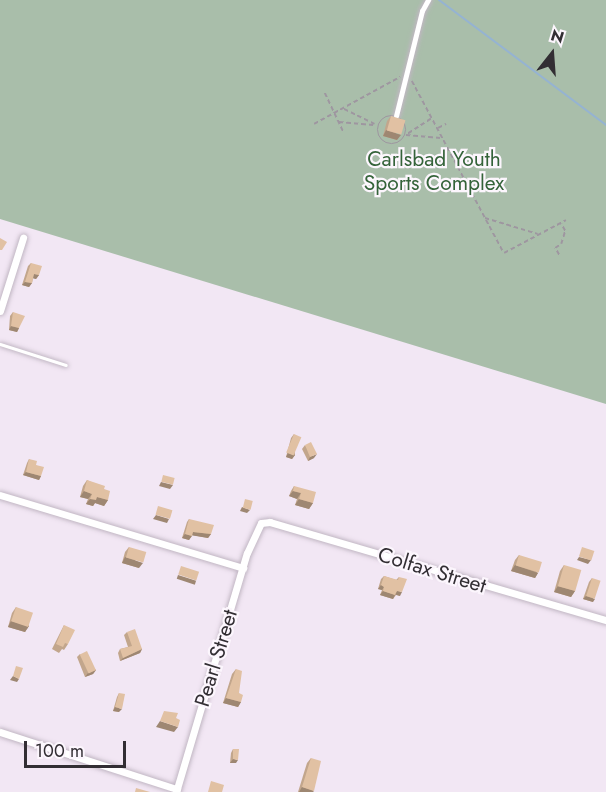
<!DOCTYPE html>
<style>
body{margin:0}
#map{position:relative;width:606px;height:792px;overflow:hidden;background:#f2e7f4;font-family:Jost,sans-serif}
div>[style]{position:absolute}
[style*='--x']{left:calc(var(--x)*1px);top:calc(var(--y)*1px);width:calc(var(--w)*1px);rotate:calc(var(--a)*1deg)}
.green>*{inset:0;background:#a9beaa}
.stream>*{height:2px;margin:-1px;padding:0 1px;transform-origin:1px;border-radius:1px;background:#95b3d2}
.path>*{height:1.5px;margin-top:-0.75px;transform-origin:0;background:repeating-linear-gradient(90deg,#9e96a0 0 4.5px,transparent 0 7.5px)}
.path>.ring{margin:-0.75px;padding:0;box-sizing:content-box;background:none;border:1.5px solid #9e96a0;border-radius:50%}
.roads{filter:drop-shadow(0 0 2px #c1b6c3) drop-shadow(0 0 2px #c1b6c3)}
.service>*{height:3px;margin:-1.5px;padding:0 1.5px;transform-origin:1.5px;border-radius:1.5px;background:#fff}
.pedestrian>*{height:4.5px;margin:-2.25px;padding:0 2.25px;transform-origin:2.25px;border-radius:2.25px;background:#fff}
.minor>*{height:7px;margin:-3.5px;padding:0 3.5px;transform-origin:3.5px;border-radius:3.5px;background:#fff}
.wall>*{inset:0;background:#c2a68c}
.shaded-wall>*{inset:0;background:#9e8772;transform-origin:0 0}
.building>*{inset:0;background:#e1c1a3;transform-origin:0 0}
span{translate:-50% -50%;white-space:nowrap;text-align:center;line-height:1.15;-webkit-text-stroke:4.5px #fcf6fd;paint-order:stroke}
.park-label{font-size:21px;color:#346339}
.street-label{font-size:21px;color:#322e33}
.north{position:absolute;left:522px;top:24px;width:60px;height:60px;-webkit-text-stroke:4px #fcf6fd;paint-order:stroke;rotate:17deg;font-size:16px;font-weight:700;line-height:24px;text-align:center;color:#322e33}
.north::after{content:'';display:block;margin:auto;width:21px;height:27px;background:#322e33;clip-path:polygon(50% 0,100% 100%,50% 72%,0 100%)}
.scale{position:absolute;left:24px;top:741px;width:102px;height:27px;box-sizing:border-box;border:3px solid #322e33;border-top:0;padding-left:8px;font-size:18px;line-height:21px;white-space:nowrap;color:#322e33;-webkit-text-stroke:4px #fcf6fd;paint-order:stroke}
</style>
<div id="map">
<div class="green">
<i style="clip-path:polygon(0 0,606px 0,606px 404px,0 219px)"></i>
</div>
<div class="stream">
<i style="--x:439;--y:0;--w:209;--a:36.8"></i>
</div>
<div class="path">
<i style="--x:412;--y:81;--w:195;--a:61.9"></i>
<i style="--x:504;--y:253;--w:70;--a:-28"></i>
<i style="--x:325;--y:93;--w:44;--a:64.6"></i>
<i style="--x:344;--y:109;--w:34;--a:26"></i>
<i class="ring" style="left:378px;top:116px;width:26.5px;height:26.5px"></i>
<i style="--x:431;--y:119;--w:30;--a:147"></i>
<i style="--x:406;--y:135;--w:35;--a:5"></i>
<i style="--x:339;--y:122;--w:37;--a:5"></i>
<i style="--x:314;--y:124;--w:98;--a:-28.7"></i>
<i style="--x:438;--y:128;--w:9;--a:-27"></i>
<i style="--x:485;--y:218;--w:55;--a:16.8"></i>
<i style="--x:559;--y:255;--w:8;--a:-120"></i>
<i style="--x:555;--y:248;--w:7;--a:-34"></i>
<i style="--x:561;--y:244;--w:14;--a:-73"></i>
<i style="--x:565;--y:231;--w:8;--a:-120"></i>
</div>
<div class="roads">
<div class="service">
<i style="--x:0;--y:344;--w:69;--a:17.7"></i>
</div>
<div class="pedestrian">
<i style="--x:396;--y:116;--w:108;--a:-76.1"></i>
<i style="--x:422;--y:11;--w:13;--a:-61"></i>
</div>
<div class="minor">
<i style="--x:0;--y:311;--w:77;--a:-72.5"></i>
<i style="--x:0;--y:495;--w:254;--a:16.7"></i>
<i style="--x:0;--y:732;--w:186;--a:17.9"></i>
<i style="--x:176;--y:792;--w:249;--a:-73.5"></i>
<i style="--x:247;--y:553;--w:33;--a:-65"></i>
<i style="--x:261;--y:523;--w:9;--a:-6"></i>
<i style="--x:270;--y:522;--w:350;--a:16.3"></i>
</div>
</div>
<div class="wall">
<i style="clip-path:polygon(391px 116px,397px 140px,383px 136px,387px 121px)"></i>
<i style="clip-path:polygon(31px 263px,39px 275px,36px 279px,33px 278px,32px 283px,29px 287px,22px 285px,28px 266px)"></i>
<i style="clip-path:polygon(13px 312px,19px 328px,17px 332px,9px 330px,10px 316px)"></i>
<i style="clip-path:polygon(294px 434px,295px 455px,292px 459px,286px 457px,291px 438px)"></i>
<i style="clip-path:polygon(305px 445px,314px 458px,308px 461px,302px 449px)"></i>
<i style="clip-path:polygon(29px 459px,36px 465px,41px 476px,39px 480px,23px 475px,27px 463px)"></i>
<i style="clip-path:polygon(87px 480px,104px 489px,108px 500px,104px 506px,95px 503px,93px 506px,86px 504px,88px 499px,80px 497px,83px 486px)"></i>
<i style="clip-path:polygon(294px 486px,313px 503px,309px 509px,295px 505px,297px 499px,289px 496px,291px 491px)"></i>
<i style="clip-path:polygon(189px 519px,211px 534px,208px 538px,192px 535px,189px 540px,182px 538px,187px 522px)"></i>
<i style="clip-path:polygon(129px 547px,139px 568px,122px 563px,125px 552px)"></i>
<i style="clip-path:polygon(519px 555px,538px 573px,535px 578px,511px 571px,515px 560px)"></i>
<i style="clip-path:polygon(564px 565px,575px 591px,571px 597px,554px 592px,560px 571px)"></i>
<i style="clip-path:polygon(384px 576px,396px 580px,399px 577px,400px 596px,396px 595px,393px 599px,380px 595px,382px 590px,378px 589px,381px 579px)"></i>
<i style="clip-path:polygon(592px 578px,593px 602px,583px 599px,589px 582px)"></i>
<i style="clip-path:polygon(16px 607px,29px 626px,25px 632px,8px 627px,12px 613px)"></i>
<i style="clip-path:polygon(64px 625px,68px 644px,64px 650px,62px 649px,59px 653px,52px 649px)"></i>
<i style="clip-path:polygon(127px 632px,142px 649px,140px 653px,120px 661px,118px 653px,120px 649px,128px 647px,124px 635px)"></i>
<i style="clip-path:polygon(80px 654px,96px 670px,93px 674px,85px 677px,77px 657px)"></i>
<i style="clip-path:polygon(236px 669px,239px 693px,241px 702px,238px 707px,223px 703px,232px 674px)"></i>
<i style="clip-path:polygon(119px 693px,119px 712px,113px 711px,117px 697px)"></i>
<i style="clip-path:polygon(233px 749px,236px 763px,230px 763px,231px 753px)"></i>
<i style="clip-path:polygon(311px 758px,313px 792px,298px 792px,307px 763px)"></i>
</div>
<div class="shaded-wall">
<i style="clip-path:polygon(386px 130px,401px 135px,397px 140px,383px 136px)"></i>
<i style="clip-path:polygon(34px 274px,39px 275px,36px 279px,32px 278px)"></i>
<i style="clip-path:polygon(25px 282px,32px 283px,29px 287px,22px 285px)"></i>
<i style="clip-path:polygon(11px 326px,19px 328px,17px 332px,9px 330px)"></i>
<i style="clip-path:polygon(288px 453px,295px 455px,292px 459px,286px 457px)"></i>
<i style="clip-path:polygon(317px 454px,314px 458px,308px 461px,310px 457px)"></i>
<i style="clip-path:polygon(26px 472px,41px 476px,39px 480px,23px 475px)"></i>
<i style="clip-path:polygon(161px 482px,173px 485px,170px 489px,159px 486px)"></i>
<i style="clip-path:polygon(84px 491px,92px 494px,88px 499px,80px 497px)"></i>
<i style="clip-path:polygon(293px 491px,301px 493px,297px 499px,289px 496px)"></i>
<i style="clip-path:polygon(97px 497px,108px 500px,104px 506px,95px 503px,93px 506px,86px 504px,90px 499px)"></i>
<i style="clip-path:polygon(299px 499px,313px 503px,309px 509px,295px 505px)"></i>
<i style="clip-path:polygon(242px 507px,250px 510px,247px 513px,240px 511px)"></i>
<i style="clip-path:polygon(156px 515px,169px 519px,167px 523px,153px 519px)"></i>
<i style="clip-path:polygon(193px 532px,211px 534px,208px 538px,190px 535px)"></i>
<i style="clip-path:polygon(185px 534px,192px 536px,189px 540px,182px 538px)"></i>
<i style="clip-path:polygon(125px 557px,143px 563px,139px 568px,122px 563px)"></i>
<i style="clip-path:polygon(579px 557px,591px 560px,588px 564px,577px 560px)"></i>
<i style="clip-path:polygon(515px 565px,538px 573px,535px 578px,511px 571px)"></i>
<i style="left:178px;top:575px;width:19px;height:4px;rotate:18deg"></i>
<i style="clip-path:polygon(381px 585px,384px 587px,382px 590px,378px 589px)"></i>
<i style="clip-path:polygon(558px 586px,575px 591px,571px 597px,554px 592px)"></i>
<i style="clip-path:polygon(383px 591px,395px 595px,393px 599px,380px 595px)"></i>
<i style="clip-path:polygon(397px 591px,402px 592px,400px 596px,394px 594px)"></i>
<i style="clip-path:polygon(586px 596px,595px 599px,593px 602px,583px 599px)"></i>
<i style="clip-path:polygon(11px 621px,29px 626px,25px 632px,8px 627px)"></i>
<i style="clip-path:polygon(142px 649px,140px 653px,120px 661px,123px 658px)"></i>
<i style="clip-path:polygon(96px 670px,93px 674px,85px 677px,88px 673px)"></i>
<i style="clip-path:polygon(13px 676px,19px 679px,17px 682px,10px 680px)"></i>
<i style="clip-path:polygon(226px 698px,241px 702px,238px 707px,223px 703px)"></i>
<i style="clip-path:polygon(115px 707px,122px 709px,119px 712px,113px 711px)"></i>
<i style="clip-path:polygon(160px 721px,178px 727px,174px 732px,156px 727px)"></i>
<i style="clip-path:polygon(233px 759px,238px 760px,236px 763px,230px 763px)"></i>
<i style="clip-path:polygon(302px 787px,314px 791px,313px 792px,299px 792px)"></i>
</div>
<div class="building">
<i style="left:391px;top:116px;width:15px;height:15px;rotate:16deg"></i>
<i style="clip-path:polygon(0 238px,7px 242px,2px 250px,0 250px)"></i>
<i style="clip-path:polygon(31px 263px,42px 266px,39px 275px,34px 274px,32px 283px,25px 282px)"></i>
<i style="clip-path:polygon(13px 312px,25px 316px,19px 328px,11px 326px)"></i>
<i style="left:294px;top:434px;width:8px;height:20px;rotate:23deg"></i>
<i style="clip-path:polygon(311px 442px,317px 454px,310px 457px,305px 445px)"></i>
<i style="clip-path:polygon(29px 459px,37px 461px,36px 465px,44px 467px,41px 476px,26px 472px)"></i>
<i style="left:163px;top:475px;width:12px;height:7px;rotate:14deg"></i>
<i style="clip-path:polygon(87px 480px,105px 486px,104px 489px,110px 491px,108px 500px,97px 497px,96px 500px,90px 499px,92px 494px,84px 491px)"></i>
<i style="clip-path:polygon(294px 486px,316px 492px,313px 503px,299px 499px,301px 493px,293px 491px)"></i>
<i style="left:245px;top:499px;width:8px;height:9px;rotate:14deg"></i>
<i style="left:158px;top:506px;width:15px;height:9px;rotate:16deg"></i>
<i style="clip-path:polygon(189px 519px,214px 525px,211px 534px,193px 532px,192px 536px,185px 534px)"></i>
<i style="left:129px;top:547px;width:18px;height:11px;rotate:16deg"></i>
<i style="left:582px;top:547px;width:13px;height:10px;rotate:18deg"></i>
<i style="left:519px;top:555px;width:24px;height:11px;rotate:17deg"></i>
<i style="left:564px;top:565px;width:18px;height:22px;rotate:16deg"></i>
<i style="left:181px;top:566px;width:19px;height:9px;rotate:18deg"></i>
<i style="clip-path:polygon(384px 576px,398px 580px,399px 577px,407px 579px,402px 592px,397px 591px,395px 595px,383px 591px,384px 587px,381px 585px)"></i>
<i style="left:592px;top:578px;width:9px;height:19px;rotate:18deg"></i>
<i style="left:16px;top:607px;width:18px;height:15px;rotate:19deg"></i>
<i style="clip-path:polygon(64px 625px,75px 630px,68px 644px,65px 643px,63px 647px,56px 644px)"></i>
<i style="clip-path:polygon(135px 629px,142px 649px,123px 658px,120px 649px,132px 646px,127px 632px)"></i>
<i style="left:87px;top:651px;width:21px;height:8px;rotate:65deg"></i>
<i style="clip-path:polygon(16px 666px,23px 668px,19px 679px,13px 676px)"></i>
<i style="clip-path:polygon(236px 669px,242px 671px,239px 693px,243px 695px,241px 702px,226px 698px)"></i>
<i style="clip-path:polygon(119px 693px,125px 694px,122px 709px,115px 707px)"></i>
<i style="clip-path:polygon(164px 711px,178px 713px,176px 718px,180px 720px,178px 727px,160px 721px)"></i>
<i style="clip-path:polygon(233px 749px,239px 749px,238px 760px,233px 759px)"></i>
<i style="clip-path:polygon(311px 758px,321px 761px,314px 791px,302px 787px)"></i>
<i style="clip-path:polygon(211px 781px,224px 785px,222px 792px,208px 792px)"></i>
<i style="clip-path:polygon(136px 788px,150px 792px,135px 792px)"></i>
</div>
<div class="park-label">
<span style="left:434px;top:171px">Carlsbad Youth<br>Sports Complex</span>
</div>
<div class="street-label">
<span style="left:432px;top:570px;rotate:17deg">Colfax Street</span>
<span style="left:216px;top:658px;rotate:-73deg">Pearl Street</span>
</div>
<div class="north">N</div>
<div class="scale">100 m</div>
</div>
